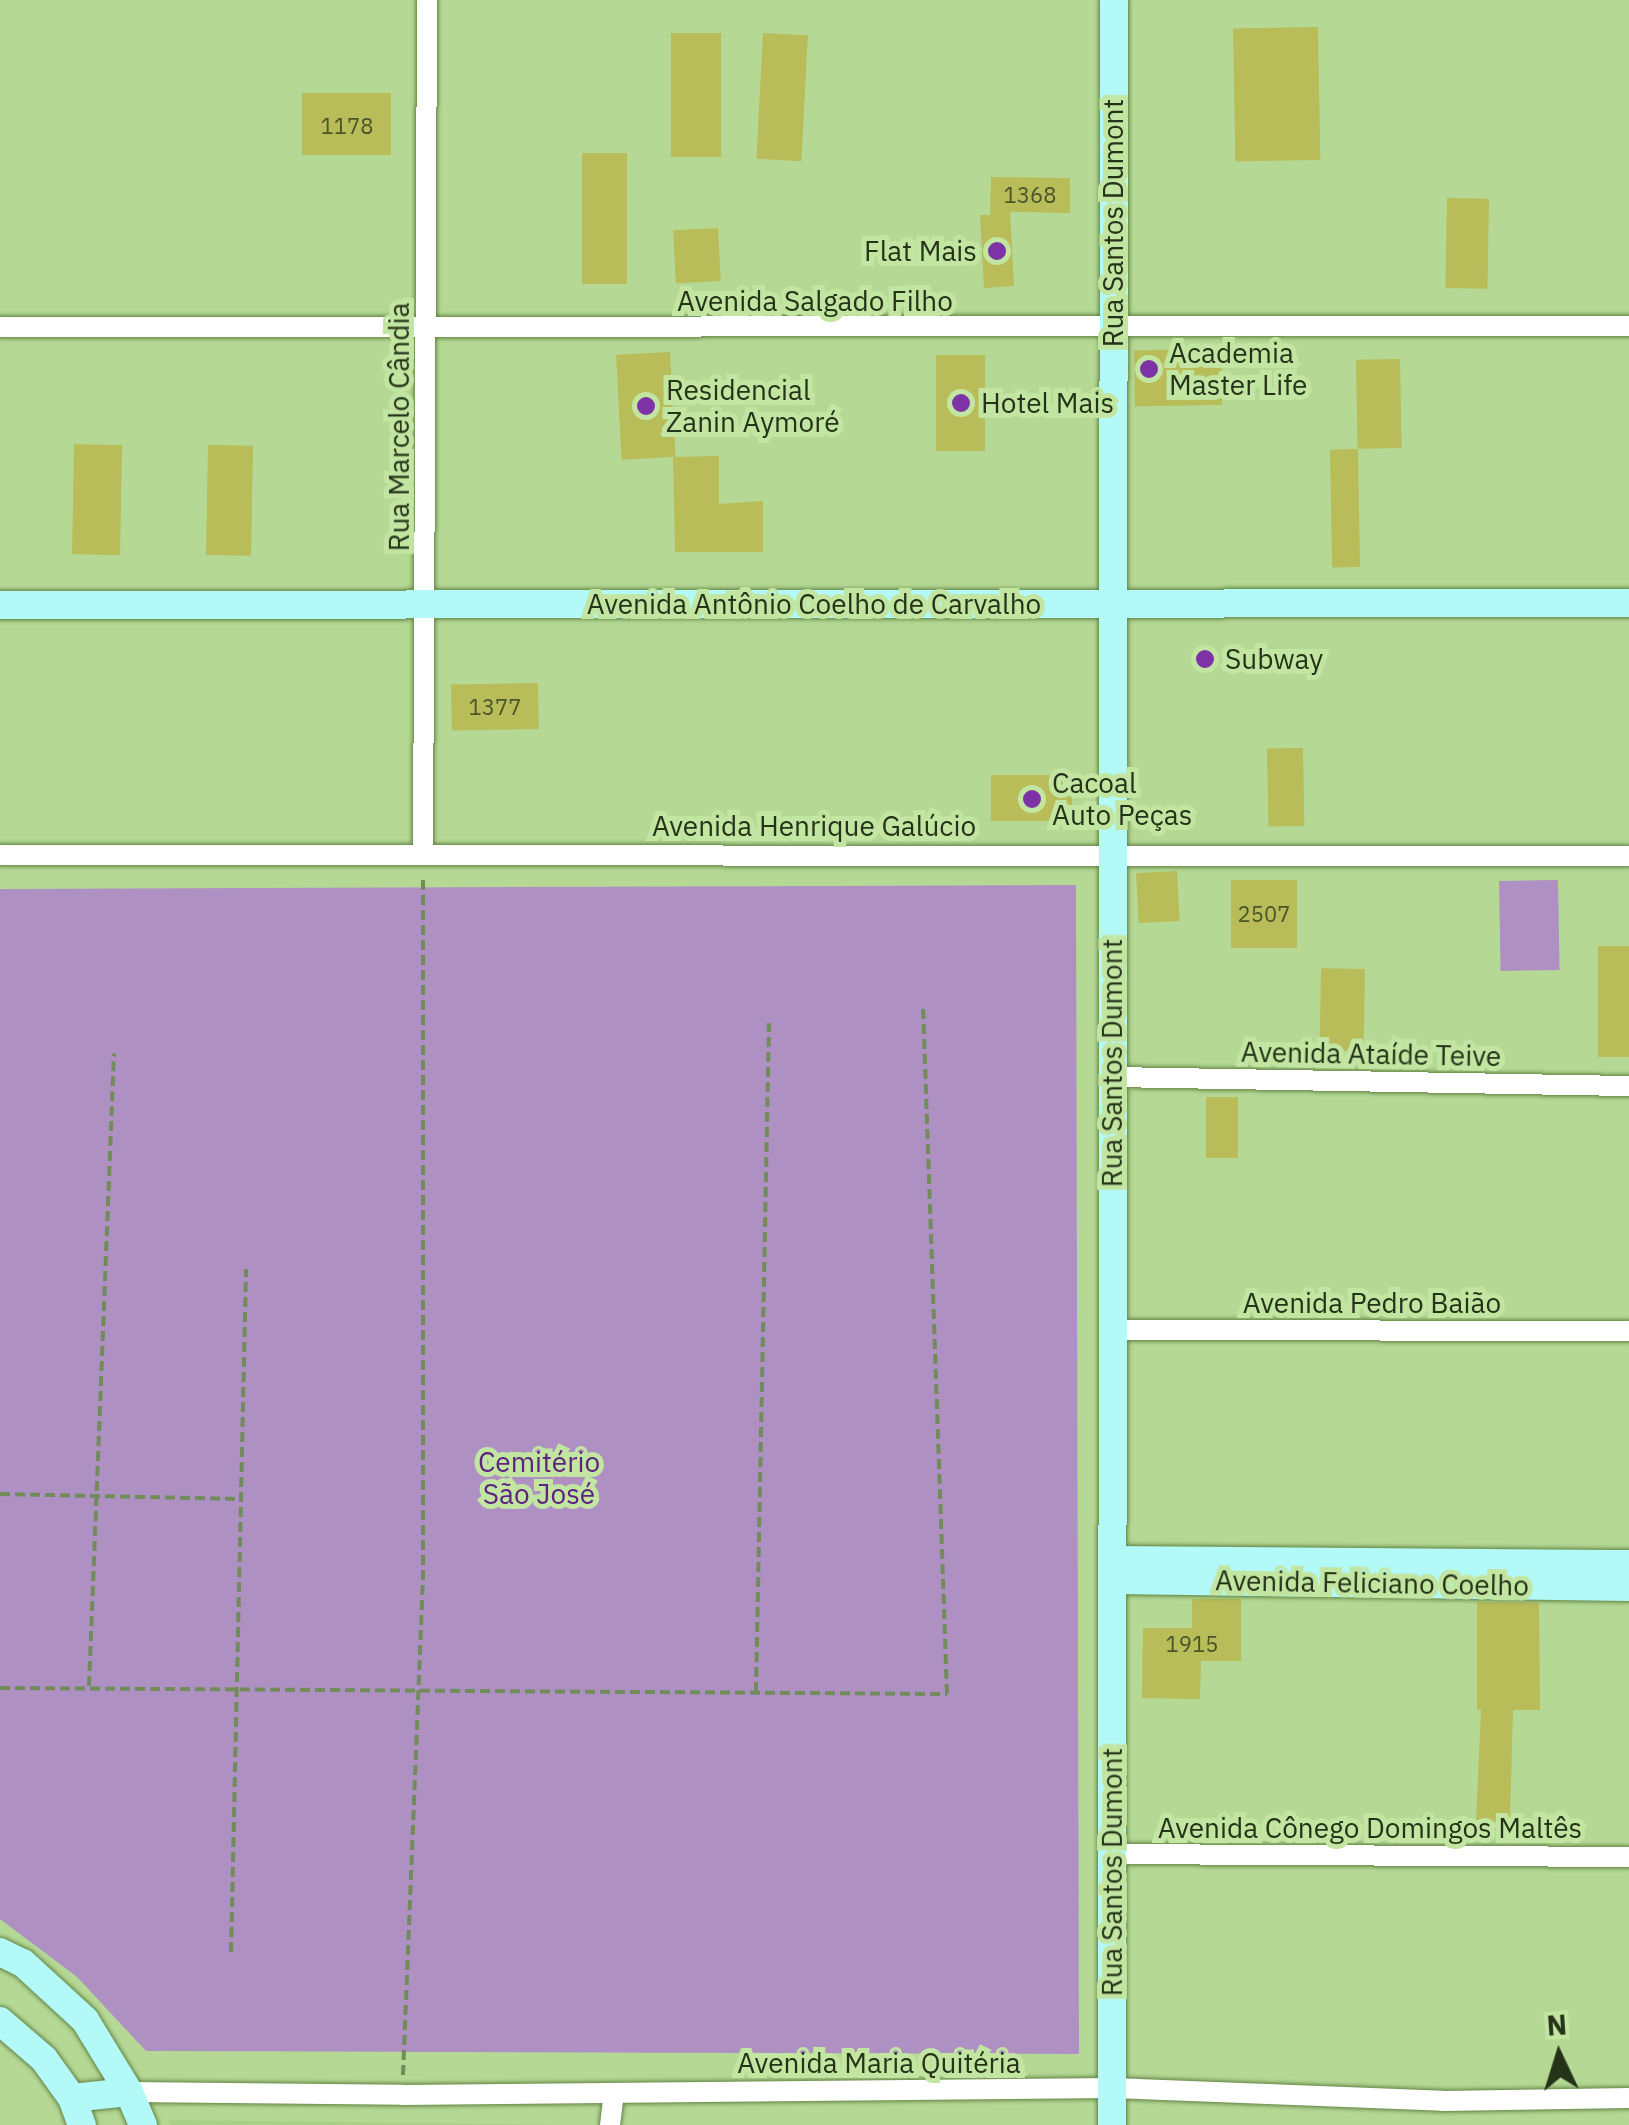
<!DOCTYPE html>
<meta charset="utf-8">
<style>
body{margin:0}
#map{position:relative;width:1629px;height:2125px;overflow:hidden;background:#b5d995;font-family:"IBM Plex Sans",sans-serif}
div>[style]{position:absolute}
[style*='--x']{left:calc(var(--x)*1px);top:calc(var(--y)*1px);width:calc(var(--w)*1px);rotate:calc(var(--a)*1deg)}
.built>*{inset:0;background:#a8d086}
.green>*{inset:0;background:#ae91c2;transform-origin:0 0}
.building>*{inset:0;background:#b8bc59;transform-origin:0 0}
.path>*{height:4px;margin-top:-2px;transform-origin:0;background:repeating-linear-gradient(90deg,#718b5a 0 10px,transparent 0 15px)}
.roads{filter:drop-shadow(0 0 2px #638444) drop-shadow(0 0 2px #638444)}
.street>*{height:20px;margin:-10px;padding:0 10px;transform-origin:10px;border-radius:10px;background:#fff}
.secondary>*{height:28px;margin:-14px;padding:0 14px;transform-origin:14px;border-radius:14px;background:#b2f9f7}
.dots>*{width:28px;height:28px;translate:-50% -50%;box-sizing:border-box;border:5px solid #c2e6a2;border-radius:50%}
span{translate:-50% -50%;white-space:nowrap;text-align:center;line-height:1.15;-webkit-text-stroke:10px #c2e6a2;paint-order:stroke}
.number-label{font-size:22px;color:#4a5528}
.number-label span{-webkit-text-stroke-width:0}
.street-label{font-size:28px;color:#253318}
.poi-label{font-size:28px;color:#253318}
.right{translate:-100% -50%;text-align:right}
.left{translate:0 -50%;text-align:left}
.park-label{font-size:28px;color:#5e227f}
.north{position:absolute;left:1509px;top:2005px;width:100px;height:100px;-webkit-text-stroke:8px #c2e6a2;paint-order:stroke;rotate:356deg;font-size:28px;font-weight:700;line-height:40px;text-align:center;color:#253318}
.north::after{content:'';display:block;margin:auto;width:35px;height:45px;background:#253318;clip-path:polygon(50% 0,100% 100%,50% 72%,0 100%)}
</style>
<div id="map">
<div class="built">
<i style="clip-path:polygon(168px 2120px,568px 2125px,170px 2125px)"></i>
</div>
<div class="green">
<i style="left:1558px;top:880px;width:90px;height:59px;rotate:89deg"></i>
<i style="clip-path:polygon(1076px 885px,1079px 2054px,146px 2051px,77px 1977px,0 1919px,0 889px)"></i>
</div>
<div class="building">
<i style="left:1318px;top:27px;width:133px;height:85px;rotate:89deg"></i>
<i style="left:721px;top:33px;width:124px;height:50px;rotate:90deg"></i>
<i style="left:763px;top:33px;width:45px;height:126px;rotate:3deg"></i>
<i style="left:391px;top:93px;width:62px;height:89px;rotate:90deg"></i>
<i style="left:627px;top:153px;width:131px;height:45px;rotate:90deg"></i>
<i style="clip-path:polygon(991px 177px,1070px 178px,1070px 213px,1010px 212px,1014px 286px,984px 288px,980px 215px,990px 215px)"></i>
<i style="left:1447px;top:198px;width:42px;height:90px;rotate:1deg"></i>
<i style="left:718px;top:228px;width:53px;height:45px;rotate:87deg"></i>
<i style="left:1221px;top:349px;width:56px;height:87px;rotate:89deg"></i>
<i style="left:670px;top:352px;width:105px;height:54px;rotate:87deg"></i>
<i style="left:936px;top:355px;width:49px;height:96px"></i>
<i style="left:1400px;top:359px;width:89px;height:44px;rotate:89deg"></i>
<i style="left:122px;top:445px;width:110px;height:48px;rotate:91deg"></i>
<i style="left:208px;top:445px;width:45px;height:110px;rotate:1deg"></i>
<i style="left:1358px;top:449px;width:118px;height:28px;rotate:89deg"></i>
<i style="clip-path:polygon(719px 456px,719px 504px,763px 501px,763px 552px,675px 552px,673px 457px)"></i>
<i style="left:538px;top:683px;width:46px;height:87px;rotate:89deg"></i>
<i style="left:1303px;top:748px;width:78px;height:36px;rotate:89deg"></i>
<i style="left:1072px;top:775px;width:46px;height:81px;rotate:90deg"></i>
<i style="left:1177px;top:871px;width:50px;height:41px;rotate:87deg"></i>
<i style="left:1231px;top:880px;width:66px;height:68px"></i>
<i style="left:1598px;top:946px;width:31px;height:111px"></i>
<i style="left:1365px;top:969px;width:82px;height:44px;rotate:91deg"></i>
<i style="left:1238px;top:1097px;width:61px;height:32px;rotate:90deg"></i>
<i style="clip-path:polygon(1192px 1599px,1241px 1599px,1241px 1661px,1201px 1661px,1200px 1699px,1142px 1698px,1143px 1628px,1192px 1628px)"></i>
<i style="clip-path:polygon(1477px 1602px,1539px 1603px,1540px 1710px,1513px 1710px,1510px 1822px,1476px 1822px,1481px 1710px,1477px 1710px)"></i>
</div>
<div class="path">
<i style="--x:0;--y:1494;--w:241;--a:1.2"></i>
<i style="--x:89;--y:1686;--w:633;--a:-87.74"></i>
<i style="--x:0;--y:1688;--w:947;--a:0.36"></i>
<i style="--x:947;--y:1694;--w:688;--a:-92"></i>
<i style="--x:756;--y:1692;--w:669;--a:-88.89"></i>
<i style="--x:231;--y:1952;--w:683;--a:-88.74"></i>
<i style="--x:403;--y:2075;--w:495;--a:-87.7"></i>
<i style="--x:423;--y:1580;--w:705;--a:-90"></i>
</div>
<div class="roads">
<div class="street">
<i style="--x:0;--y:327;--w:1629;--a:-0.04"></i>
<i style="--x:423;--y:854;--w:854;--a:-89.73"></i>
<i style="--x:0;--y:855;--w:1629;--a:0.04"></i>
<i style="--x:1112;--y:1077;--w:517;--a:1"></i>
<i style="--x:1114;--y:1330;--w:515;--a:0.11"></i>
<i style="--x:1112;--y:1854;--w:517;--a:0.33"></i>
<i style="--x:129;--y:2092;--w:274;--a:0.6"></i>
<i style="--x:403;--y:2095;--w:709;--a:-0.57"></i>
<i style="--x:1112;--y:2088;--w:331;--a:2.2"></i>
<i style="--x:1443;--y:2101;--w:186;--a:-0.9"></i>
<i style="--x:610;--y:2125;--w:32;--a:-83"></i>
</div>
<div class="secondary">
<i style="--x:0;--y:605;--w:1629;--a:-0.07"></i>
<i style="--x:1115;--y:1560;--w:514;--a:0.45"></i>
<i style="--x:1114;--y:1580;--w:515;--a:0.78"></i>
<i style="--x:0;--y:1952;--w:25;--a:26"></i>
<i style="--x:23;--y:1963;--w:84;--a:42.6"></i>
<i style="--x:85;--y:2020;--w:84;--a:58.6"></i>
<i style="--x:129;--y:2092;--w:36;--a:67"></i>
<i style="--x:0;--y:2021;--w:58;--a:40.8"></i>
<i style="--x:44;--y:2059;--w:48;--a:54.3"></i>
<i style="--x:72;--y:2098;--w:29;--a:70"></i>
<i style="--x:72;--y:2098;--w:57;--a:-6"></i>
<i style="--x:1112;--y:2125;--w:2125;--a:-89.95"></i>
</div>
</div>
<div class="dots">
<i style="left:997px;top:251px;background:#7d33a6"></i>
<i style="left:1149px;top:369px;background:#7d33a6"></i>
<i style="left:961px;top:403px;background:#7d33a6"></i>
<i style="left:646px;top:406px;background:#7d33a6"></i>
<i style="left:1205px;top:659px;background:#7d33a6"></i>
<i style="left:1032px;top:799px;background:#7d33a6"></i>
</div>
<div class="number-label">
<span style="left:347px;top:126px">1178</span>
<span style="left:1030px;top:195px">1368</span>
<span style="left:495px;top:707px">1377</span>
<span style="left:1264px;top:914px">2507</span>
<span style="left:1192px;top:1644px">1915</span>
</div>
<div class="street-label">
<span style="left:1113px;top:223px;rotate:-90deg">Rua Santos Dumont</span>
<span style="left:815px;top:301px">Avenida Salgado Filho</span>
<span style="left:399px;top:427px;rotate:-90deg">Rua Marcelo Cândia</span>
<span style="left:814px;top:604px">Avenida Antônio Coelho de Carvalho</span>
<span style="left:814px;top:826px">Avenida Henrique Galúcio</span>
<span style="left:1371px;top:1054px;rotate:1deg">Avenida Ataíde Teive</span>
<span style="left:1112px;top:1063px;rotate:-90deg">Rua Santos Dumont</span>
<span style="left:1372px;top:1303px">Avenida Pedro Baião</span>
<span style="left:1372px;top:1583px;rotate:1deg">Avenida Feliciano Coelho</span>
<span style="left:1370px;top:1828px">Avenida Cônego Domingos Maltês</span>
<span style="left:1112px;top:1872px;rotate:-90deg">Rua Santos Dumont</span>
<span style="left:879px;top:2063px">Avenida Maria Quitéria</span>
</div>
<div class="poi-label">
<span class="right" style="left:977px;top:251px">Flat Mais</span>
<span class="left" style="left:1169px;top:369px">Academia<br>Master Life</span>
<span class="left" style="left:666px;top:406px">Residencial<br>Zanin Aymoré</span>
<span class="left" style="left:981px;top:403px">Hotel Mais</span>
<span class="left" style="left:1225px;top:659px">Subway</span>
<span class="left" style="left:1052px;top:799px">Cacoal<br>Auto Peças</span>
</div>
<div class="park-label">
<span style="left:539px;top:1478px">Cemitério<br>São José</span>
</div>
<div class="north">N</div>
</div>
